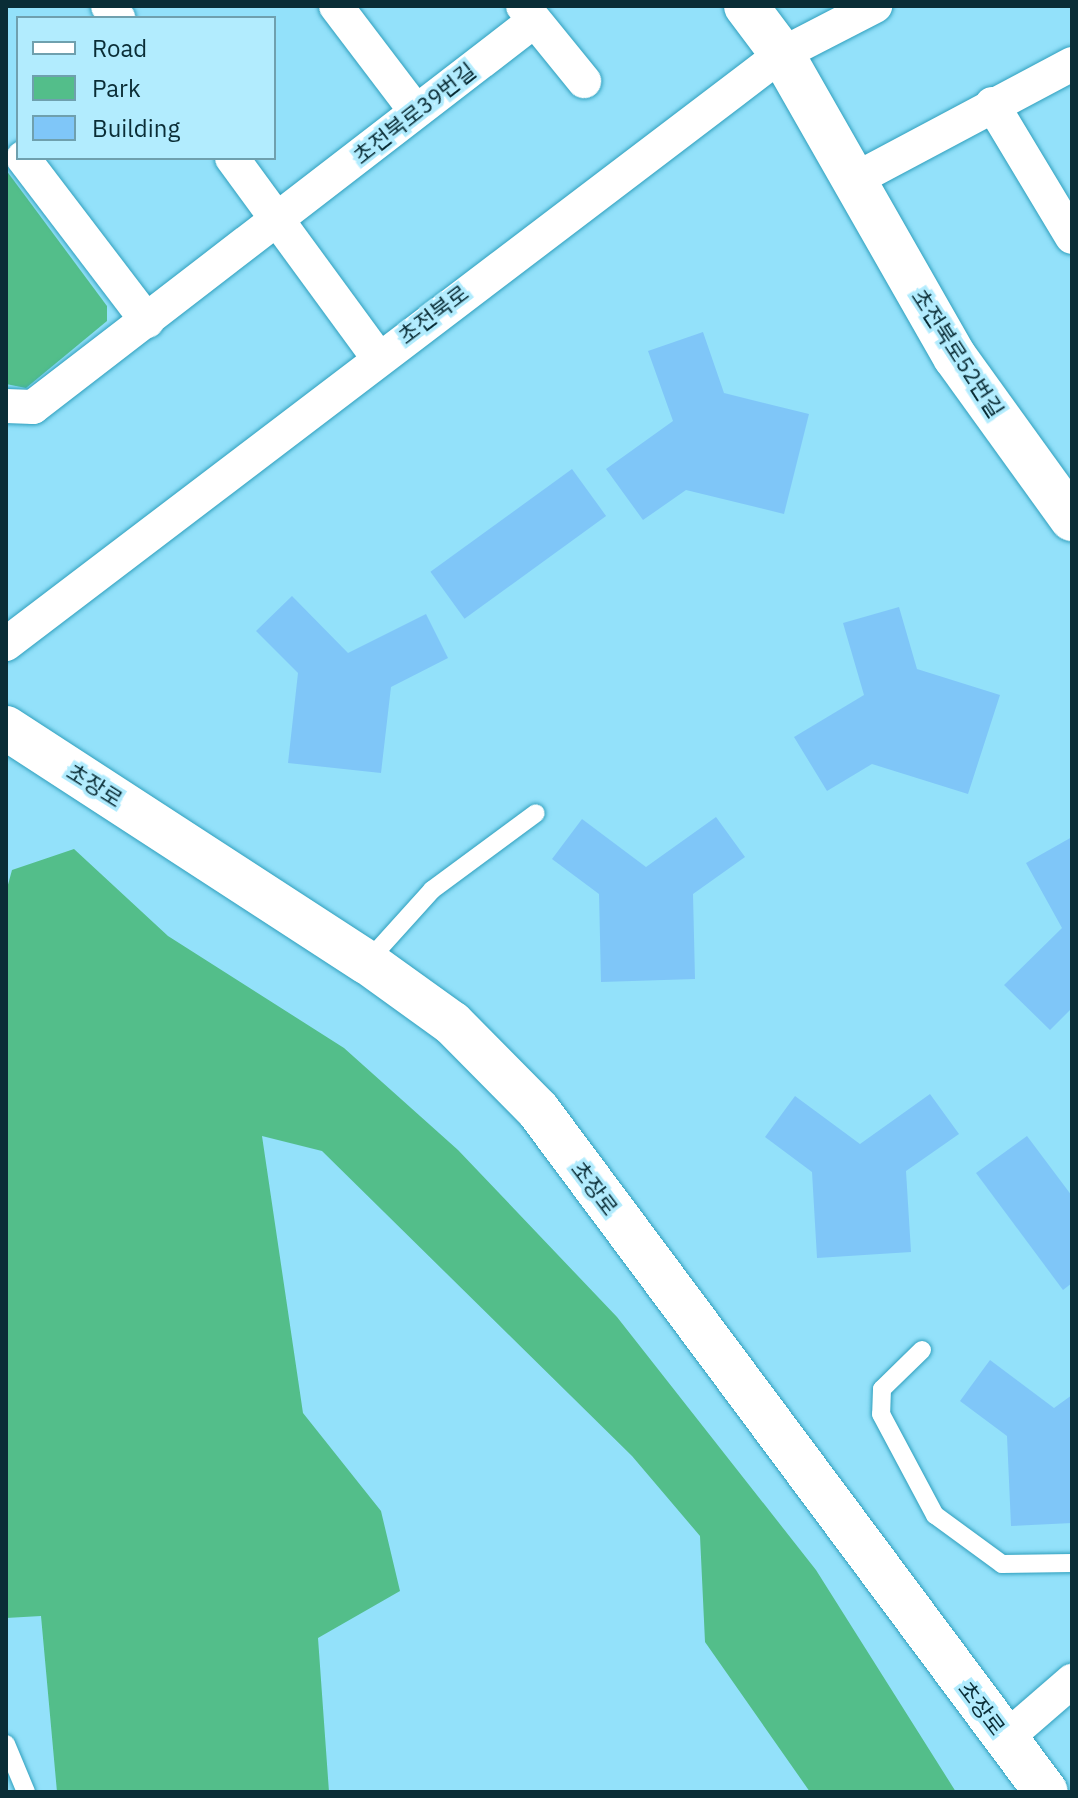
<!DOCTYPE html>
<meta charset="utf-8">
<style>
body{margin:0}
#map{position:relative;width:1078px;height:1798px;overflow:hidden;background:#93e1fa;font-family:"IBM Plex Sans","Noto Sans KR",sans-serif}
div>[style]{position:absolute}
[style*='--x']{left:calc(var(--x)*1px);top:calc(var(--y)*1px);width:calc(var(--w)*1px);rotate:calc(var(--a)*1deg)}
.green>*{inset:0;background:#53be8a}
.building>*{inset:0;background:#7fc6f8;transform-origin:0 0}
.roads{filter:drop-shadow(0 0 2px #2f9fbd) drop-shadow(0 0 2px #2f9fbd)}
.service>*{height:18px;margin:-9px;padding:0 9px;transform-origin:9px;border-radius:9px;background:#fff}
.minor>*{height:34px;margin:-17px;padding:0 17px;transform-origin:17px;border-radius:17px;background:#fff}
.tertiary>*{height:44px;margin:-22px;padding:0 22px;transform-origin:22px;border-radius:22px;background:#fff}
span{translate:-50% -50%;white-space:nowrap;text-align:center;line-height:1.15;-webkit-text-stroke:7px #b2ecfe;paint-order:stroke}
.street-label{font-size:22px;color:#0a2d36}
.frame{position:absolute;inset:0;border:8px solid #0a2d36;pointer-events:none}
.legend{position:absolute;left:16px;top:16px;width:260px;height:144px;box-sizing:border-box;background:#b2ecfe;border:2px solid #6fa0ae;margin:0;padding:10px 14px;list-style:none;font-size:24px;color:#0a2d36}
.legend li{display:flex;align-items:center;gap:16px;height:40px}
.legend b{width:40px;border:2px solid #6fa0ae}
</style>
<div id="map">
<div class="green">
<i style="clip-path:polygon(6px 170px,107px 306px,107px 321px,26px 388px,6px 384px)"></i>
<i style="clip-path:polygon(74px 849px,168px 936px,344px 1048px,458px 1150px,617px 1317px,816px 1570px,956px 1792px,810px 1792px,705px 1642px,700px 1536px,632px 1456px,322px 1151px,262px 1136px,303px 1413px,381px 1511px,400px 1591px,318px 1638px,329px 1792px,57px 1792px,41px 1616px,6px 1618px,6px 892px,12px 870px)"></i>
</div>
<div class="building">
<i style="clip-path:polygon(703px 332px,724px 393px,809px 414px,784px 514px,686px 490px,643px 520px,606px 469px,673px 421px,648px 351px)"></i>
<i style="left:572px;top:469px;width:58px;height:175px;rotate:54deg"></i>
<i style="clip-path:polygon(292px 596px,348px 653px,426px 614px,448px 658px,391px 687px,381px 773px,288px 763px,298px 673px,256px 631px)"></i>
<i style="clip-path:polygon(899px 607px,917px 669px,1000px 695px,968px 794px,872px 764px,827px 791px,794px 737px,864px 695px,843px 623px)"></i>
<i style="clip-path:polygon(716px 817px,745px 857px,693px 894px,695px 979px,601px 982px,599px 894px,552px 859px,582px 819px,646px 867px)"></i>
<i style="clip-path:polygon(1072px 837px,1072px 1008px,1050px 1030px,1004px 985px,1062px 928px,1026px 863px)"></i>
<i style="clip-path:polygon(930px 1094px,959px 1134px,906px 1171px,911px 1252px,817px 1258px,812px 1172px,765px 1137px,795px 1096px,860px 1144px)"></i>
<i style="clip-path:polygon(1027px 1136px,1072px 1196px,1072px 1283px,1063px 1290px,976px 1173px)"></i>
<i style="clip-path:polygon(990px 1360px,1054px 1408px,1072px 1395px,1072px 1523px,1011px 1526px,1007px 1436px,960px 1401px)"></i>
</div>
<div class="roads">
<div class="service">
<i style="--x:367;--y:962;--w:97;--a:-47.9"></i>
<i style="--x:432;--y:890;--w:129;--a:-36.5"></i>
<i style="--x:922;--y:1350;--w:56;--a:135.7"></i>
<i style="--x:882;--y:1389;--w:25;--a:92"></i>
<i style="--x:881;--y:1414;--w:115;--a:61.9"></i>
<i style="--x:935;--y:1515;--w:83;--a:36.2"></i>
<i style="--x:1002;--y:1564;--w:70;--a:-0.8"></i>
<i style="--x:6;--y:1744;--w:52;--a:67.4"></i>
</div>
<div class="minor">
<i style="--x:108;--y:6;--w:16;--a:50"></i>
<i style="--x:336;--y:6;--w:131;--a:52.8"></i>
<i style="--x:523;--y:6;--w:97;--a:50.9"></i>
<i style="--x:992;--y:104;--w:155;--a:59"></i>
<i style="--x:23;--y:158;--w:205;--a:52.7"></i>
<i style="--x:232;--y:158;--w:245;--a:53.8"></i>
<i style="--x:854;--y:180;--w:247;--a:-28"></i>
<i style="--x:6;--y:406;--w:27;--a:2"></i>
<i style="--x:33;--y:407;--w:632;--a:-37.61"></i>
<i style="--x:6;--y:644;--w:975;--a:-37.25"></i>
<i style="--x:782;--y:54;--w:105;--a:-27.3"></i>
<i style="--x:1005;--y:1739;--w:89;--a:-40.9"></i>
</div>
<div class="tertiary">
<i style="--x:746;--y:6;--w:60;--a:53.1"></i>
<i style="--x:782;--y:54;--w:349;--a:60.3"></i>
<i style="--x:955;--y:357;--w:200;--a:54.2"></i>
<i style="--x:6;--y:728;--w:430;--a:33"></i>
<i style="--x:367;--y:962;--w:105;--a:35.7"></i>
<i style="--x:452;--y:1023;--w:122;--a:45.3"></i>
<i style="--x:538;--y:1110;--w:850;--a:53.32"></i>
</div>
</div>
<div class="street-label">
<span style="left:414px;top:113px;rotate:-38deg">초전북로39번길</span>
<span style="left:433px;top:314px;rotate:-37deg">초전북로</span>
<span style="left:958px;top:353px;rotate:57deg">초전북로52번길</span>
<span style="left:95px;top:785px;rotate:32deg">초장로</span>
<span style="left:595px;top:1188px;rotate:53deg">초장로</span>
<span style="left:982px;top:1708px;rotate:53deg">초장로</span>
</div>
<div class="frame"></div>
<ul class="legend">
<li><b style="height:10px;background:#fff"></b>Road</li>
<li><b style="height:22px;background:#53be8a"></b>Park</li>
<li><b style="height:22px;background:#7fc6f8"></b>Building</li>
</ul>
</div>
